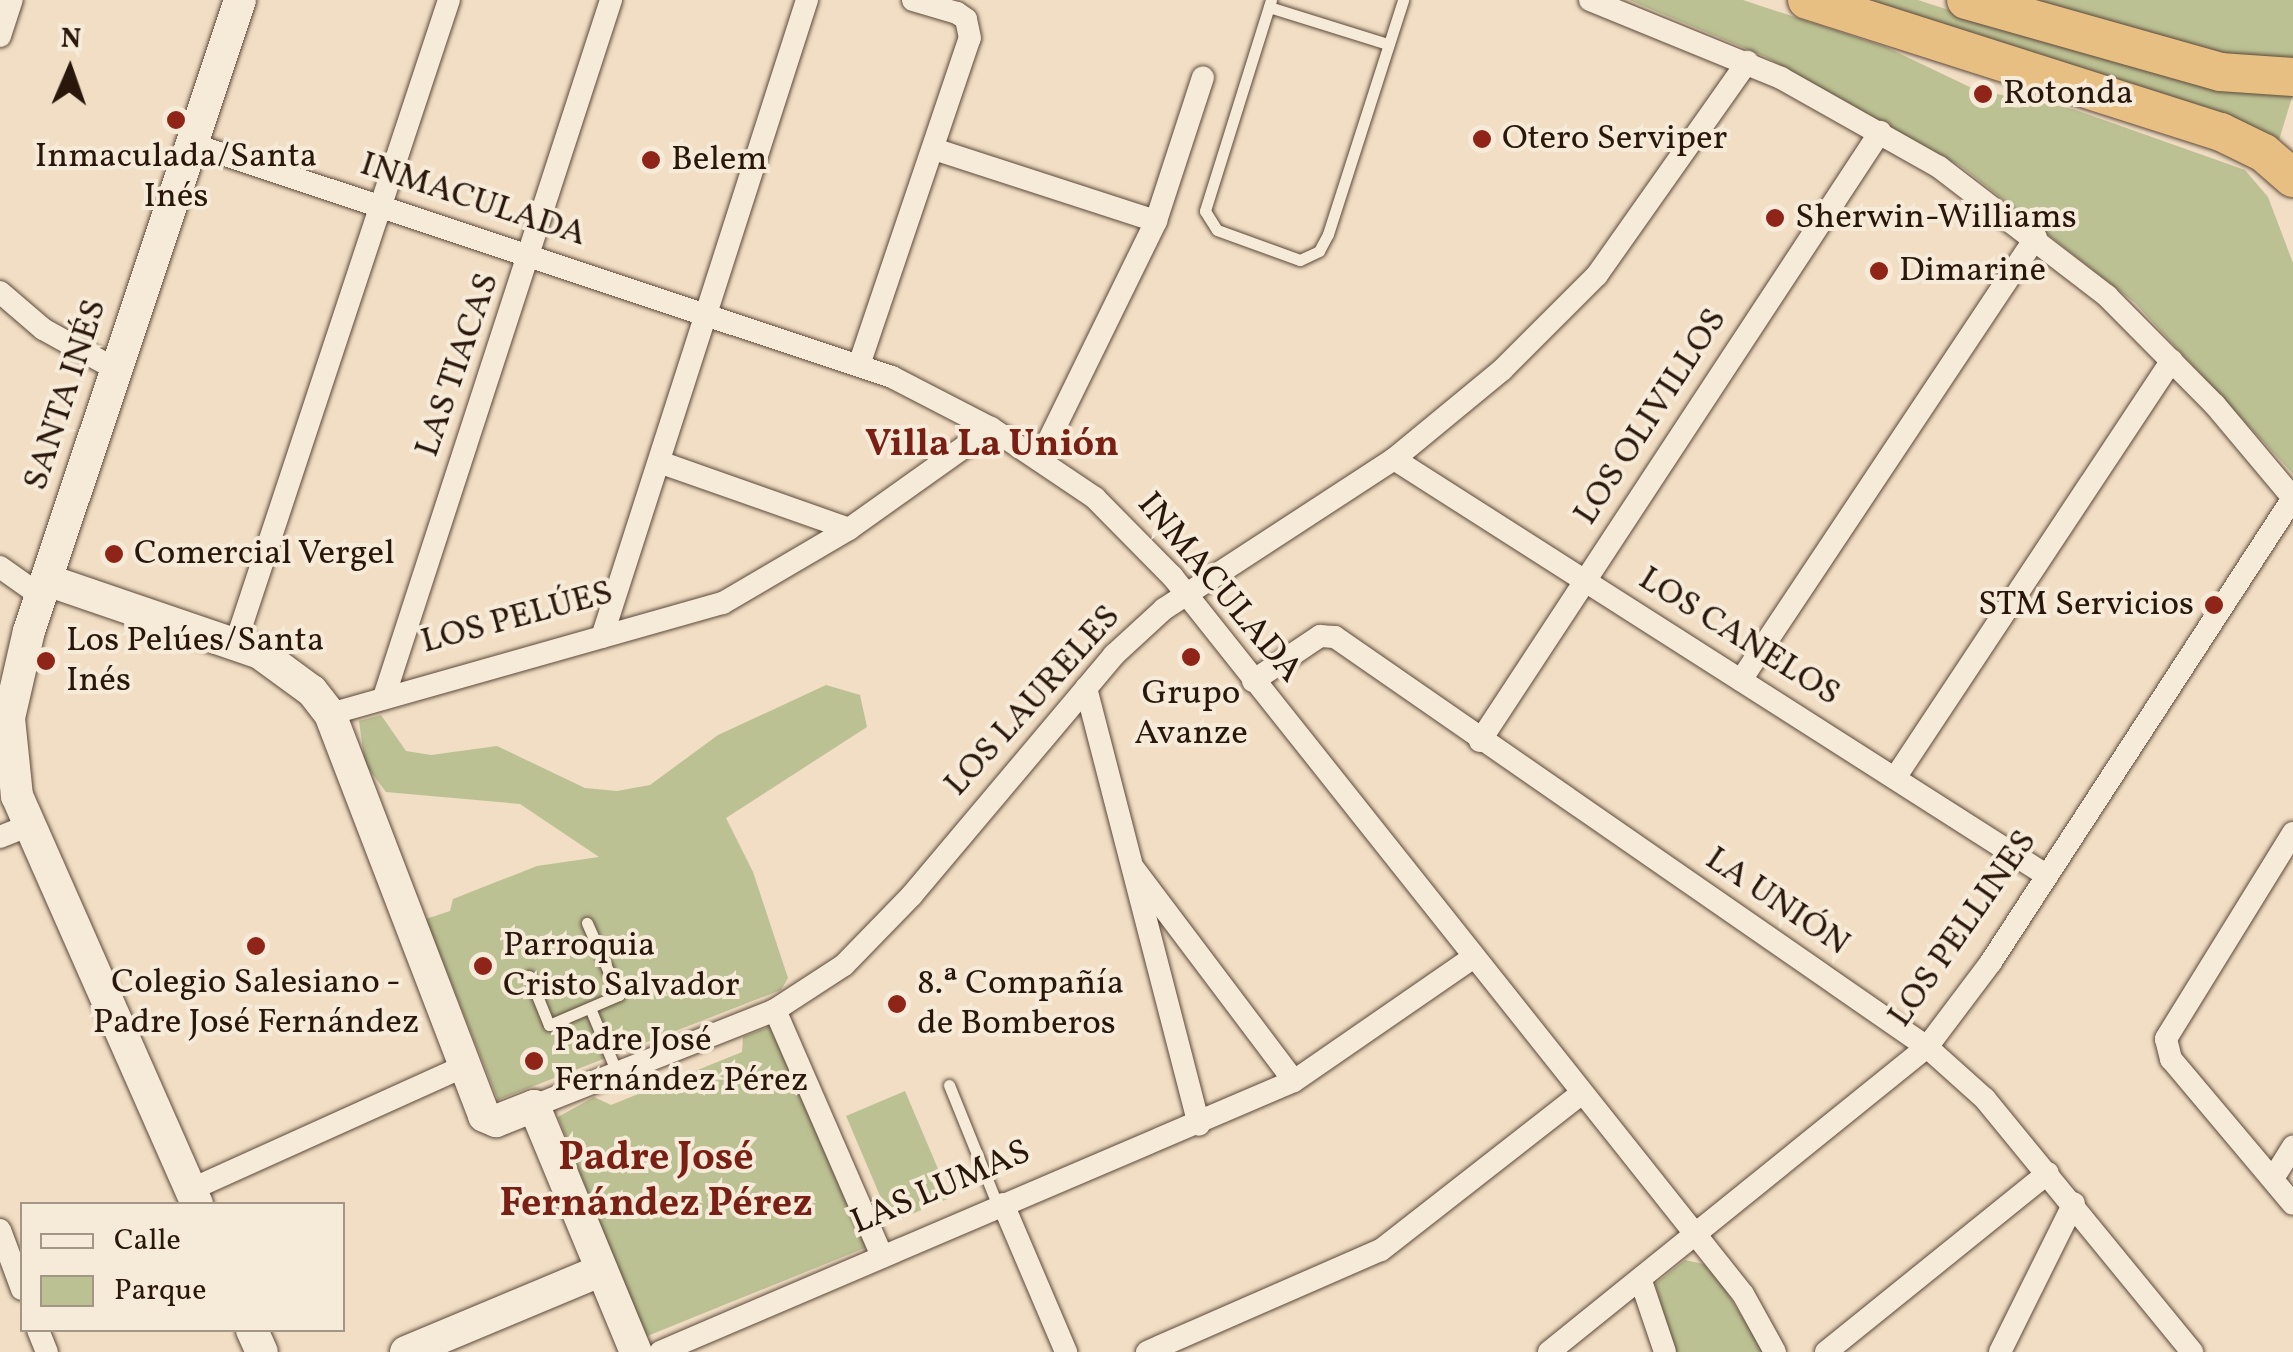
<!DOCTYPE html>
<meta charset="utf-8">
<style>
body{margin:0}
#map{position:relative;width:2293px;height:1352px;overflow:hidden;background:#f1dec4;font-family:Vollkorn,serif}
div>[style]{position:absolute}
[style*='--x']{left:calc(var(--x)*1px);top:calc(var(--y)*1px);width:calc(var(--w)*1px);rotate:calc(var(--a)*1deg)}
.green>*{inset:0;background:#bcc193;transform-origin:0 0}
.roads{filter:drop-shadow(0 0 2px #5c493a) drop-shadow(0 0 2px #5c493a)}
.service>*{height:11px;margin:-5.5px;padding:0 5.5px;transform-origin:5.5px;border-radius:5.5px;background:#f6ead9}
.minor>*{height:22px;margin:-11px;padding:0 11px;transform-origin:11px;border-radius:11px;background:#f6ead9}
.secondary>*{height:32px;margin:-16px;padding:0 16px;transform-origin:16px;border-radius:16px;background:#f6ead9}
.trunk>*{height:38px;margin:-19px;padding:0 19px;transform-origin:19px;border-radius:19px;background:#e8bf82}
.dots>*{width:28px;height:28px;translate:-50% -50%;box-sizing:border-box;border:5px solid #f6ead9;border-radius:50%}
span{translate:-50% -50%;white-space:nowrap;text-align:center;line-height:1.15;-webkit-text-stroke:8px #f6ead9;paint-order:stroke}
.poi-label{font-size:35px;color:#2a170c}
.left{translate:0 -50%;text-align:left}
.right{translate:-100% -50%;text-align:right}
.street-label{font-size:35px;color:#2a170c}
.neighbourhood-label{font-size:38px;color:#7a1f14;font-weight:700}
.quarter-label{font-size:40px;color:#7a1f14;font-weight:700}
.legend{position:absolute;left:20px;top:1202px;width:325px;height:130px;box-sizing:border-box;background:#f6ead9;border:2px solid #a49687;margin:0;padding:12px 18px;list-style:none;font-size:30px;color:#2a170c}
.legend li{display:flex;align-items:center;gap:20px;height:50px}
.legend b{width:50px;border:2px solid #a49687}
.north{position:absolute;left:20px;top:20px;width:100px;height:100px;-webkit-text-stroke:8px #f6ead9;paint-order:stroke;rotate:2deg;font-size:28px;font-weight:700;line-height:40px;text-align:center;color:#2a170c}
.north::after{content:'';display:block;margin:auto;width:35px;height:45px;background:#2a170c;clip-path:polygon(50% 0,100% 100%,50% 72%,0 100%)}
</style>
<div id="map">
<div class="green">
<i style="clip-path:polygon(1629px 0,1743px 0,1886px 47px,1976px 90px,2073px 109px,2245px 170px,2268px 197px,2293px 263px,2293px 474px,2135px 303px,1962px 167px,1766px 57px)"></i>
<i style="clip-path:polygon(1849px 0,1918px 0,2023px 34px,2293px 94px,2276px 150px)"></i>
<i style="clip-path:polygon(2035px 0,2293px 0,2293px 60px,2259px 64px,2077px 19px)"></i>
<i style="clip-path:polygon(826px 685px,860px 695px,867px 727px,726px 818px,753px 872px,788px 978px,781px 990px,498px 1100px,426px 919px,450px 911px,453px 899px,537px 866px,599px 857px,520px 804px,386px 792px,365px 764px,359px 721px,381px 715px,406px 751px,431px 755px,497px 746px,585px 788px,617px 791px,650px 785px,718px 735px)"></i>
<i style="clip-path:polygon(776px 1024px,870px 1246px,645px 1337px,558px 1117px,594px 1097px,611px 1105px,742px 1052px,743px 1037px)"></i>
<i style="left:905px;top:1091px;width:116px;height:64px;rotate:67deg"></i>
<i style="clip-path:polygon(1685px 1260px,1704px 1264px,1724px 1288px,1764px 1352px,1675px 1352px,1655px 1284px)"></i>
</div>
<div class="roads">
<div class="service">
<i style="--x:1271;--y:0;--w:221;--a:107.4"></i>
<i style="--x:1205;--y:211;--w:22;--a:58"></i>
<i style="--x:1217;--y:230;--w:88;--a:19.9"></i>
<i style="--x:1300;--y:260;--w:21;--a:-25"></i>
<i style="--x:1319;--y:251;--w:19;--a:-62"></i>
<i style="--x:1328;--y:234;--w:246;--a:-72.2"></i>
<i style="--x:1269;--y:7;--w:125;--a:17.3"></i>
<i style="--x:529;--y:976;--w:53;--a:67.8"></i>
<i style="--x:549;--y:1025;--w:76;--a:-23.2"></i>
<i style="--x:619;--y:995;--w:79;--a:-114"></i>
<i style="--x:590;--y:1008;--w:70;--a:67.4"></i>
<i style="--x:949;--y:1085;--w:131;--a:68"></i>
</div>
<div class="minor">
<i style="--x:1590;--y:0;--w:206;--a:22.2"></i>
<i style="--x:1781;--y:78;--w:181;--a:29.4"></i>
<i style="--x:1939;--y:167;--w:212;--a:37.5"></i>
<i style="--x:2107;--y:296;--w:153;--a:45.3"></i>
<i style="--x:2215;--y:405;--w:121;--a:50"></i>
<i style="--x:0;--y:36;--w:38;--a:-72"></i>
<i style="--x:192;--y:144;--w:738;--a:18.41"></i>
<i style="--x:892;--y:377;--w:111;--a:27.3"></i>
<i style="--x:991;--y:428;--w:125;--a:33.9"></i>
<i style="--x:1095;--y:498;--w:110;--a:45.4"></i>
<i style="--x:1172;--y:576;--w:917;--a:51.51"></i>
<i style="--x:1743;--y:1294;--w:66;--a:61.1"></i>
<i style="--x:934;--y:149;--w:233;--a:18"></i>
<i style="--x:0;--y:292;--w:57;--a:40.7"></i>
<i style="--x:43;--y:329;--w:85;--a:29"></i>
<i style="--x:859;--y:365;--w:345;--a:-71.3"></i>
<i style="--x:970;--y:38;--w:19;--a:-102"></i>
<i style="--x:966;--y:19;--w:11;--a:-146"></i>
<i style="--x:957;--y:13;--w:46;--a:-163.5"></i>
<i style="--x:1040;--y:458;--w:264;--a:-63.9"></i>
<i style="--x:1156;--y:221;--w:151;--a:-71.9"></i>
<i style="--x:1394;--y:459;--w:773;--a:32.54"></i>
<i style="--x:662;--y:463;--w:198;--a:19.4"></i>
<i style="--x:0;--y:567;--w:50;--a:35.3"></i>
<i style="--x:602;--y:637;--w:669;--a:-72.16"></i>
<i style="--x:236;--y:642;--w:676;--a:-71.65"></i>
<i style="--x:1741;--y:680;--w:532;--a:-56.34"></i>
<i style="--x:1253;--y:681;--w:81;--a:-33.9"></i>
<i style="--x:1320;--y:636;--w:15;--a:4"></i>
<i style="--x:1335;--y:637;--w:720;--a:34.71"></i>
<i style="--x:1927;--y:1047;--w:78;--a:41.9"></i>
<i style="--x:1985;--y:1099;--w:327;--a:50.7"></i>
<i style="--x:1086;--y:688;--w:451;--a:75.5"></i>
<i style="--x:385;--y:694;--w:730;--a:-71.96"></i>
<i style="--x:330;--y:714;--w:408;--a:-15.8"></i>
<i style="--x:723;--y:603;--w:146;--a:-30.4"></i>
<i style="--x:849;--y:529;--w:174;--a:-35.4"></i>
<i style="--x:1480;--y:741;--w:729;--a:-56.7"></i>
<i style="--x:1895;--y:778;--w:501;--a:-56.47"></i>
<i style="--x:2293;--y:833;--w:242;--a:121.7"></i>
<i style="--x:2166;--y:1039;--w:21;--a:76"></i>
<i style="--x:2171;--y:1059;--w:189;--a:49.9"></i>
<i style="--x:0;--y:837;--w:31;--a:-22"></i>
<i style="--x:1135;--y:870;--w:264;--a:53"></i>
<i style="--x:775;--y:1010;--w:268;--a:66.5"></i>
<i style="--x:534;--y:1106;--w:259;--a:-21.7"></i>
<i style="--x:775;--y:1010;--w:82;--a:-33.1"></i>
<i style="--x:844;--y:965;--w:98;--a:-45.8"></i>
<i style="--x:912;--y:895;--w:314;--a:-49.9"></i>
<i style="--x:1114;--y:655;--w:68;--a:-42.6"></i>
<i style="--x:1164;--y:609;--w:275;--a:-33.1"></i>
<i style="--x:1394;--y:459;--w:140;--a:-39.5"></i>
<i style="--x:1502;--y:370;--w:134;--a:-45"></i>
<i style="--x:1597;--y:275;--w:261;--a:-54.8"></i>
<i style="--x:2274;--y:1177;--w:36;--a:-58"></i>
<i style="--x:190;--y:1190;--w:301;--a:-24.3"></i>
<i style="--x:1003;--y:1204;--w:161;--a:66.9"></i>
<i style="--x:0;--y:1230;--w:63;--a:69.6"></i>
<i style="--x:1641;--y:1281;--w:75;--a:71.3"></i>
<i style="--x:38;--y:1330;--w:24;--a:68"></i>
<i style="--x:660;--y:1352;--w:689;--a:-23.14"></i>
<i style="--x:1294;--y:1081;--w:216;--a:-34.6"></i>
<i style="--x:1147;--y:1352;--w:255;--a:-23.6"></i>
<i style="--x:1381;--y:1250;--w:255;--a:-38"></i>
<i style="--x:1549;--y:1352;--w:486;--a:-38.9"></i>
<i style="--x:1927;--y:1047;--w:106;--a:-53"></i>
<i style="--x:1991;--y:962;--w:554;--a:-56.94"></i>
<i style="--x:1826;--y:1352;--w:285;--a:-38.9"></i>
<i style="--x:2000;--y:1352;--w:166;--a:-63.6"></i>
</div>
<div class="secondary">
<i style="--x:47;--y:580;--w:225;--a:18.9"></i>
<i style="--x:260;--y:653;--w:64;--a:36.2"></i>
<i style="--x:312;--y:691;--w:29;--a:52"></i>
<i style="--x:330;--y:714;--w:430;--a:69"></i>
<i style="--x:484;--y:1116;--w:13;--a:23"></i>
<i style="--x:496;--y:1121;--w:41;--a:-21.5"></i>
<i style="--x:534;--y:1106;--w:266;--a:67.5"></i>
<i style="--x:197;--y:1204;--w:446;--a:-113.8"></i>
<i style="--x:17;--y:796;--w:78;--a:-95.9"></i>
<i style="--x:9;--y:718;--w:89;--a:-77.1"></i>
<i style="--x:29;--y:631;--w:665;--a:-71.51"></i>
<i style="--x:252;--y:1330;--w:24;--a:66"></i>
<i style="--x:406;--y:1352;--w:212;--a:-22.7"></i>
</div>
<div class="trunk">
<i style="--x:1807;--y:0;--w:435;--a:17.7"></i>
<i style="--x:2221;--y:132;--w:48;--a:26"></i>
<i style="--x:2264;--y:153;--w:38;--a:41"></i>
<i style="--x:1966;--y:0;--w:264;--a:15.8"></i>
<i style="--x:2220;--y:72;--w:73;--a:3.9"></i>
</div>
</div>
<div class="dots">
<i style="left:1983px;top:94px;background:#8f2418"></i>
<i style="left:176px;top:120px;background:#8f2418"></i>
<i style="left:1482px;top:139px;background:#8f2418"></i>
<i style="left:651px;top:160px;background:#8f2418"></i>
<i style="left:1775px;top:218px;background:#8f2418"></i>
<i style="left:1879px;top:271px;background:#8f2418"></i>
<i style="left:114px;top:554px;background:#8f2418"></i>
<i style="left:2214px;top:605px;background:#8f2418"></i>
<i style="left:1191px;top:657px;background:#8f2418"></i>
<i style="left:46px;top:661px;background:#8f2418"></i>
<i style="left:256px;top:946px;background:#8f2418"></i>
<i style="left:483px;top:966px;background:#8f2418"></i>
<i style="left:897px;top:1004px;background:#8f2418"></i>
<i style="left:534px;top:1061px;background:#8f2418"></i>
</div>
<div class="poi-label">
<span class="left" style="left:2003px;top:94px">Rotonda</span>
<span class="left" style="left:1502px;top:139px">Otero Serviper</span>
<span style="left:176px;top:177px">Inmaculada/Santa<br>Inés</span>
<span class="left" style="left:671px;top:160px">Belem</span>
<span class="left" style="left:1795px;top:218px">Sherwin-Williams</span>
<span class="left" style="left:1899px;top:271px">Dimarine</span>
<span class="left" style="left:134px;top:554px">Comercial Vergel</span>
<span class="right" style="left:2194px;top:605px">STM Servicios</span>
<span class="left" style="left:66px;top:661px">Los Pelúes/Santa<br>Inés</span>
<span style="left:1191px;top:714px">Grupo<br>Avanze</span>
<span class="left" style="left:503px;top:966px">Parroquia<br>Cristo Salvador</span>
<span style="left:256px;top:1003px">Colegio Salesiano -<br>Padre José Fernández</span>
<span class="left" style="left:917px;top:1004px">8.ª Compañía<br>de Bomberos</span>
<span class="left" style="left:554px;top:1061px">Padre José<br>Fernández Pérez</span>
</div>
<div class="street-label">
<span style="left:473px;top:200px;rotate:18deg">INMACULADA</span>
<span style="left:458px;top:365px;rotate:-71deg">LAS TIACAS</span>
<span style="left:66px;top:395px;rotate:-72deg">SANTA INÉS</span>
<span style="left:1651px;top:417px;rotate:-57deg">LOS OLIVILLOS</span>
<span style="left:1219px;top:588px;rotate:50deg">INMACULADA</span>
<span style="left:517px;top:618px;rotate:-15deg">LOS PELÚES</span>
<span style="left:1739px;top:637px;rotate:32deg">LOS CANELOS</span>
<span style="left:1033px;top:701px;rotate:-48deg">LOS LAURELES</span>
<span style="left:1777px;top:902px;rotate:34deg">LA UNIÓN</span>
<span style="left:1963px;top:929px;rotate:-55deg">LOS PELLINES</span>
<span style="left:941px;top:1188px;rotate:-23deg">LAS LUMAS</span>
</div>
<div class="neighbourhood-label">
<span style="left:992px;top:446px">Villa La Unión</span>
</div>
<div class="quarter-label">
<span style="left:656px;top:1182px">Padre José<br>Fernández Pérez</span>
</div>
<ul class="legend">
<li><b style="height:12px;background:#f6ead9"></b>Calle</li>
<li><b style="height:28px;background:#bcc193"></b>Parque</li>
</ul>
<div class="north">N</div>
</div>
